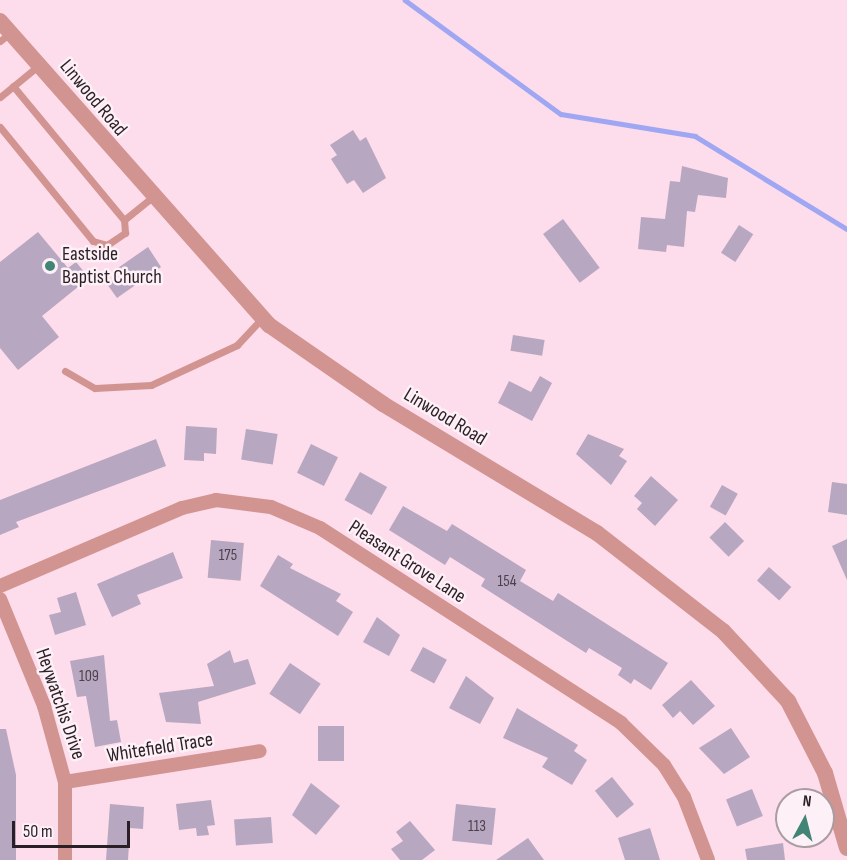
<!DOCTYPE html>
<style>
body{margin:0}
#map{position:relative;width:847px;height:860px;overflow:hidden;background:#fddceb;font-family:"Sofia Sans Condensed",sans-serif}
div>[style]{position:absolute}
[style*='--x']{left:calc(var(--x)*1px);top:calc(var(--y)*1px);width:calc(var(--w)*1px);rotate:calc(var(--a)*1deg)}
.stream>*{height:4.5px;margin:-2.25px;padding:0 2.25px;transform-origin:2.25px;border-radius:2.25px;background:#a0a7f2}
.building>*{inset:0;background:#b8a7c1;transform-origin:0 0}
.service>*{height:7px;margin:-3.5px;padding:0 3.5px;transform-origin:3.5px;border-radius:3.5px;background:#d29491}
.minor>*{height:14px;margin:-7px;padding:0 7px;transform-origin:7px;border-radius:7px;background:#d29491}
.tertiary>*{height:16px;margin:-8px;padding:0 8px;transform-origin:8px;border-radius:8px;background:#d29491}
.dots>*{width:16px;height:16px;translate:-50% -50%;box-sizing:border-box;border:3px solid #fdf0f6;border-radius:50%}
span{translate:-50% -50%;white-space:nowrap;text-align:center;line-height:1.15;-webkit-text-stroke:5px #fdf0f6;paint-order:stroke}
.number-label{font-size:16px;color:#4e414b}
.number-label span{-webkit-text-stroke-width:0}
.street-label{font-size:20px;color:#2a1f24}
.poi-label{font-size:20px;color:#2a1f24}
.left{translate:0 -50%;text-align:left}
.north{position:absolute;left:775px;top:788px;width:60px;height:60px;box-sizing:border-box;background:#fdf0f6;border:2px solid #a99ca2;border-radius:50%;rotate:7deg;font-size:16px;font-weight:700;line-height:24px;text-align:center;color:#2a1f24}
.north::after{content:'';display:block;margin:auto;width:21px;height:27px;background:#428475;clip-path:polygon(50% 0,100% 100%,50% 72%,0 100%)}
.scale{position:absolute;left:12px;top:821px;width:118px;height:27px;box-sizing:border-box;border:3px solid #2a1f24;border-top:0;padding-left:8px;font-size:18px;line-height:21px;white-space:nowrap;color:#2a1f24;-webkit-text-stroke:4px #fdf0f6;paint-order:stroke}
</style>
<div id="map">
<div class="stream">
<i style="--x:405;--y:0;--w:193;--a:36.2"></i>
<i style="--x:561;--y:114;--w:136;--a:9.3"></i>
<i style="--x:695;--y:136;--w:178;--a:31.5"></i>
</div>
<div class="building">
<i style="clip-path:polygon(353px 130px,360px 141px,366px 137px,386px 178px,363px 193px,354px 180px,347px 184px,331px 159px,337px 155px,330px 145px)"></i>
<i style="clip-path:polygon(682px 166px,728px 178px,726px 198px,698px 195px,695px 212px,687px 211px,684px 247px,667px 245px,666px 252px,638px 249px,641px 217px,665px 219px,670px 181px,680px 182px)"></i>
<i style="left:563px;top:219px;width:61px;height:25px;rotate:53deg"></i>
<i style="left:739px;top:225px;width:17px;height:33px;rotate:33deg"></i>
<i style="clip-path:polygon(38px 232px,68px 268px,76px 262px,89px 278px,42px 316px,59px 337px,18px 370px,0 348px,0 262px)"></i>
<i style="clip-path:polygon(148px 247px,161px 267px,117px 298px,107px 284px,119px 276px,115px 270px)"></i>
<i style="left:513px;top:335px;width:32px;height:16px;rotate:9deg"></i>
<i style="clip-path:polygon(540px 376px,552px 383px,532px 421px,498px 403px,509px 381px,531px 392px)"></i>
<i style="clip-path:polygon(186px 426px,217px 428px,216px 454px,204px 453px,204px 461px,184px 460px)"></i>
<i style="left:246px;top:429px;width:32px;height:31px;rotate:9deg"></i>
<i style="clip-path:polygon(588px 434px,624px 449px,619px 456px,627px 461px,611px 485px,576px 454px)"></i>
<i style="clip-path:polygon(156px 439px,166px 466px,16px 522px,19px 527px,0 535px,0 500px)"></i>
<i style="left:311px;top:444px;width:30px;height:32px;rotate:26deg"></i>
<i style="left:360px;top:472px;width:31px;height:32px;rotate:29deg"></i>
<i style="clip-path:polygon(651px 476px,678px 500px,655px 526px,637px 509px,642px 503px,634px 496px)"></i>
<i style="clip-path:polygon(832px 482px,847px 484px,847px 515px,828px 512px)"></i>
<i style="left:722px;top:485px;width:18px;height:25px;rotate:29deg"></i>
<i style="clip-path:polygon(403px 506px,447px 531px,452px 524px,526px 570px,520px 581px,553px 601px,558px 593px,668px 663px,651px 690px,634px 679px,631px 684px,618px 675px,622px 668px,589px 648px,586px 653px,481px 586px,485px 579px,450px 557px,445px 565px,389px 530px)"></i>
<i style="left:725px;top:522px;width:27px;height:22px;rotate:45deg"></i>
<i style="clip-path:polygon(847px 539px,847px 580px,832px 546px)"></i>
<i style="left:211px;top:540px;width:33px;height:38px;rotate:5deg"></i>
<i style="clip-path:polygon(173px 552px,183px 578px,137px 595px,141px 604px,112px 617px,97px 584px)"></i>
<i style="clip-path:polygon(278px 555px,293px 564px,290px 568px,341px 594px,336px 601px,353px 612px,338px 636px,260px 586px)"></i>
<i style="left:769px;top:567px;width:30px;height:18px;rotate:42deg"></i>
<i style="clip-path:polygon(76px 592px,86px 625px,55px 635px,49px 615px,61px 612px,57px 598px)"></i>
<i style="clip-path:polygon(377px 617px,400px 635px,389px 656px,363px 642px)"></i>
<i style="left:423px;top:647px;width:27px;height:27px;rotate:28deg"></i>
<i style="clip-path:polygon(230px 650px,234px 663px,248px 659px,256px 684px,198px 702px,201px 724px,166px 722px,159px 693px,214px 686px,207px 664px)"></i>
<i style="clip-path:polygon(104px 655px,110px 721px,117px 720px,121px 742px,95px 747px,86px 696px,77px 697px,70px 661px)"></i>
<i style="left:290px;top:663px;width:37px;height:37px;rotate:34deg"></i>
<i style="clip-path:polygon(466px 676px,494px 698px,480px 724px,449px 708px)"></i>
<i style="clip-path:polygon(691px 680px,715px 706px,693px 725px,680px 711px,673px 718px,662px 705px)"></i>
<i style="clip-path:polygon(517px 708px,578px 745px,574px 751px,587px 760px,572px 785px,542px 767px,548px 758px,503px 738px)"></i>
<i style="left:344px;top:726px;width:35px;height:26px;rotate:90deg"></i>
<i style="clip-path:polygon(731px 728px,750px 757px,724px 774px,699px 748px)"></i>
<i style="clip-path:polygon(0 729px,6px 729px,16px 775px,16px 860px,0 860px)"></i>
<i style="left:612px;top:777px;width:35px;height:22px;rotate:51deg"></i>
<i style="clip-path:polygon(311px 783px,340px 806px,316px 835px,292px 815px)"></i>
<i style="left:752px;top:789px;width:29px;height:28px;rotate:68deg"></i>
<i style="clip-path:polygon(211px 800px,215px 825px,207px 826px,209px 835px,197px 836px,196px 828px,179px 830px,176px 804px)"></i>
<i style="clip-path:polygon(110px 804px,144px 807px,143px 829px,130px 828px,128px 860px,106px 860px)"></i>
<i style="left:456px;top:804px;width:40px;height:37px;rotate:6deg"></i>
<i style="left:271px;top:817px;width:26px;height:37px;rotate:86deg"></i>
<i style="clip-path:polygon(410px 821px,435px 850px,422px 860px,400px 860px,391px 849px,403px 841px,396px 832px)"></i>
<i style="clip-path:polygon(650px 828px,660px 860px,625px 860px,618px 838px)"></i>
<i style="clip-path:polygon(528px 838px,544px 860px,496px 860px)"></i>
<i style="clip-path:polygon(783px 843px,785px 860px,747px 860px,745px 849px)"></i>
</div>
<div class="service">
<i style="--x:0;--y:41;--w:13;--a:-39"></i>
<i style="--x:0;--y:97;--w:49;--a:-39.2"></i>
<i style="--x:0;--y:127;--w:147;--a:50.8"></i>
<i style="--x:93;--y:241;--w:15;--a:16"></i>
<i style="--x:107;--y:245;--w:22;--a:-34"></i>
<i style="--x:125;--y:233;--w:13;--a:-94"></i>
<i style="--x:124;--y:220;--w:174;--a:-129.6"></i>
<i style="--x:124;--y:220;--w:35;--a:-39"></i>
<i style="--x:65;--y:371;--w:34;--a:30"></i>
<i style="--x:95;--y:388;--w:56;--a:-3.1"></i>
<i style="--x:151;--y:385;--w:95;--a:-24.9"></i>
<i style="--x:237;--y:345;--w:35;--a:-47"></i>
</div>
<div class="minor">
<i style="--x:0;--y:586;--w:198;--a:-23.2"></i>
<i style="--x:182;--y:508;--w:35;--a:-13"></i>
<i style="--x:216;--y:500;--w:55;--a:7.3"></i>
<i style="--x:271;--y:507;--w:53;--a:23.2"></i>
<i style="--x:320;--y:528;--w:359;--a:32.9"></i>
<i style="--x:621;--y:723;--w:60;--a:44.3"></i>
<i style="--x:664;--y:765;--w:38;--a:58"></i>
<i style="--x:684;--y:797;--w:67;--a:69.1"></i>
<i style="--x:0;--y:599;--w:116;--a:67.6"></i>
<i style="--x:44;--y:706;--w:79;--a:74.6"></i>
<i style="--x:65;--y:782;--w:78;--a:90"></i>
<i style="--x:65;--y:782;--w:197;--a:-9"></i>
</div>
<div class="tertiary">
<i style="--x:0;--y:21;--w:406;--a:48.5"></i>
<i style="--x:269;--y:325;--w:139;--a:34.7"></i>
<i style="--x:383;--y:404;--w:250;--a:31.1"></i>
<i style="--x:597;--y:533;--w:160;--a:37.9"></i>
<i style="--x:723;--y:631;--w:96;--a:47.1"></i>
<i style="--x:788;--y:701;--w:81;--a:62.8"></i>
<i style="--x:825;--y:773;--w:78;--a:73.7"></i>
</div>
<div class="dots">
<i style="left:50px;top:266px;background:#428475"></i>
</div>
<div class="number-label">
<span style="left:228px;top:556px">175</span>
<span style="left:507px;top:582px">154</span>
<span style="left:89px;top:677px">109</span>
<span style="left:477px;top:827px">113</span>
</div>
<div class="street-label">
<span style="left:93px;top:98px;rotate:50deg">Linwood Road</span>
<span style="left:445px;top:417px;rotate:31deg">Linwood Road</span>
<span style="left:407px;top:562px;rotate:33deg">Pleasant Grove Lane</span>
<span style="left:60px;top:704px;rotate:71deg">Heywatchis Drive</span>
<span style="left:160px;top:748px;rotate:-9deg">Whitefield Trace</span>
</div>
<div class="poi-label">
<span class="left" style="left:62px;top:266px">Eastside<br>Baptist Church</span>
</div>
<div class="north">N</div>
<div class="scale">50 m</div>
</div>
